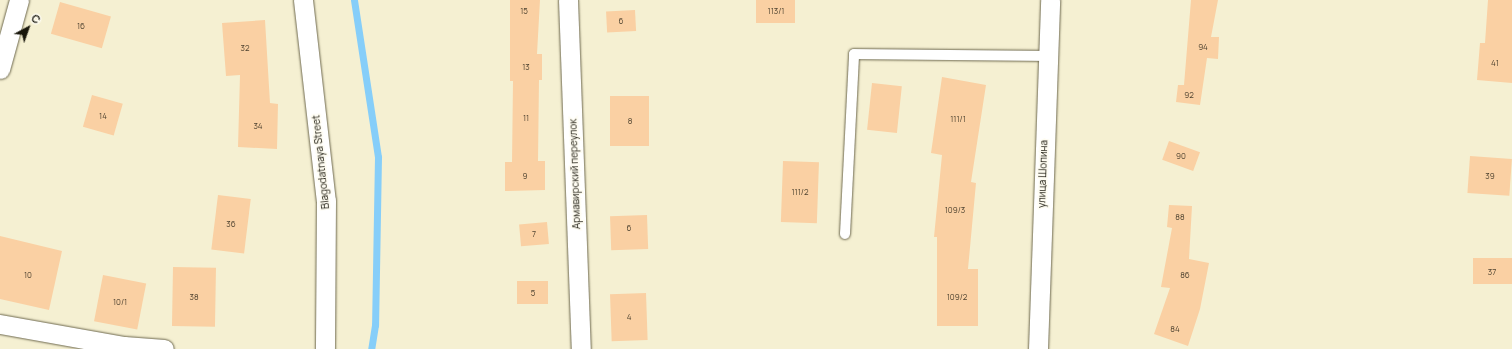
<!DOCTYPE html>
<meta charset="utf-8">
<style>
body{margin:0}
#map{position:relative;width:1512px;height:349px;overflow:hidden;background:#f5f0d2;font-family:Manrope,sans-serif}
div>[style]{position:absolute}
[style*='--x']{left:calc(var(--x)*1px);top:calc(var(--y)*1px);width:calc(var(--w)*1px);rotate:calc(var(--a)*1deg)}
.stream>*{height:7px;margin:-3.5px;padding:0 3.5px;transform-origin:3.5px;border-radius:3.5px;background:#86cef9}
.building>*{inset:0;background:#fad0a3;transform-origin:0 0}
.roads{filter:drop-shadow(0 0 1px #6e694f) drop-shadow(0 0 1px #6e694f)}
.lane>*{height:10px;margin:-5px;padding:0 5px;transform-origin:5px;border-radius:5px;background:#fff}
.street>*{height:19px;margin:-9.5px;padding:0 9.5px;transform-origin:9.5px;border-radius:9.5px;background:#fff}
span{translate:-50% -50%;white-space:nowrap;text-align:center;line-height:1.15;-webkit-text-stroke:3px #fefcf1;paint-order:stroke}
.number-label{font-size:8px;color:#504431}
.number-label span{-webkit-text-stroke-width:0}
.street-label{font-size:10px;color:#18160b}
.north{position:absolute;left:8px;top:8px;width:40px;height:40px;-webkit-text-stroke:3px #fefcf1;paint-order:stroke;rotate:41deg;font-size:11px;font-weight:700;line-height:16px;text-align:center;color:#18160b}
.north::after{content:'';display:block;margin:auto;width:14px;height:18px;background:#18160b;clip-path:polygon(50% 0,100% 100%,50% 72%,0 100%)}
</style>
<div id="map">
<div class="stream">
<i style="--x:354;--y:0;--w:159;--a:81.3"></i>
<i style="--x:378;--y:157;--w:168;--a:91"></i>
<i style="--x:375;--y:325;--w:24;--a:99"></i>
</div>
<div class="building">
<i style="clip-path:polygon(510px 0,540px 0,537px 54px,542px 54px,542px 80px,539px 80px,538px 161px,545px 161px,545px 190px,505px 191px,505px 162px,512px 162px,513px 81px,510px 81px)"></i>
<i style="left:756px;top:0;width:39px;height:23px"></i>
<i style="clip-path:polygon(1191px 0,1218px 0,1211px 37px,1219px 37px,1218px 59px,1207px 58px,1200px 105px,1176px 102px,1178px 85px,1184px 85px)"></i>
<i style="clip-path:polygon(1488px 0,1512px 0,1512px 83px,1477px 80px,1480px 43px,1485px 43px)"></i>
<i style="left:60px;top:2px;width:53px;height:33px;rotate:16deg"></i>
<i style="left:635px;top:10px;width:21px;height:29px;rotate:87deg"></i>
<i style="clip-path:polygon(265px 20px,270px 103px,278px 104px,277px 149px,238px 147px,240px 75px,226px 76px,222px 23px)"></i>
<i style="clip-path:polygon(942px 77px,986px 85px,971px 182px,976px 183px,968px 269px,978px 269px,978px 326px,937px 326px,937px 237px,934px 237px,942px 155px,931px 153px)"></i>
<i style="left:872px;top:83px;width:30px;height:47px;rotate:6deg"></i>
<i style="left:92px;top:95px;width:32px;height:33px;rotate:16deg"></i>
<i style="left:649px;top:96px;width:50px;height:39px;rotate:90deg"></i>
<i style="left:1169px;top:141px;width:33px;height:20px;rotate:20deg"></i>
<i style="left:1470px;top:156px;width:42px;height:37px;rotate:4deg"></i>
<i style="left:783px;top:161px;width:36px;height:61px;rotate:2deg"></i>
<i style="left:218px;top:195px;width:33px;height:55px;rotate:7deg"></i>
<i style="clip-path:polygon(1169px 205px,1192px 206px,1189px 259px,1209px 263px,1200px 309px,1188px 346px,1154px 334px,1170px 288px,1161px 287px,1172px 228px,1167px 227px)"></i>
<i style="left:647px;top:215px;width:34px;height:37px;rotate:88deg"></i>
<i style="left:547px;top:222px;width:22px;height:28px;rotate:85deg"></i>
<i style="clip-path:polygon(0 236px,62px 251px,49px 310px,0 299px)"></i>
<i style="left:1512px;top:258px;width:26px;height:39px;rotate:90deg"></i>
<i style="left:173px;top:267px;width:43px;height:59px;rotate:1deg"></i>
<i style="left:103px;top:275px;width:44px;height:47px;rotate:11deg"></i>
<i style="left:548px;top:281px;width:23px;height:31px;rotate:90deg"></i>
<i style="left:646px;top:293px;width:47px;height:36px;rotate:88deg"></i>
</div>
<div class="roads">
<div class="lane">
<i style="--x:845;--y:234;--w:180;--a:-87.1"></i>
<i style="--x:854;--y:54;--w:193;--a:0.6"></i>
</div>
<div class="street">
<i style="--x:303;--y:0;--w:202;--a:83.5"></i>
<i style="--x:326;--y:201;--w:148;--a:90.4"></i>
<i style="--x:568;--y:0;--w:349;--a:87.9"></i>
<i style="--x:0;--y:69;--w:72;--a:-74.6"></i>
<i style="--x:0;--y:324;--w:126;--a:10.1"></i>
<i style="--x:124;--y:346;--w:40;--a:4.3"></i>
<i style="--x:1038;--y:349;--w:349;--a:-88"></i>
</div>
</div>
<div class="number-label">
<span style="left:524px;top:11px">15</span>
<span style="left:776px;top:11px">113/1</span>
<span style="left:621px;top:21px">6</span>
<span style="left:81px;top:26px">16</span>
<span style="left:1203px;top:47px">94</span>
<span style="left:245px;top:48px">32</span>
<span style="left:1495px;top:63px">41</span>
<span style="left:526px;top:67px">13</span>
<span style="left:1189px;top:95px">92</span>
<span style="left:103px;top:116px">14</span>
<span style="left:526px;top:118px">11</span>
<span style="left:958px;top:119px">111/1</span>
<span style="left:630px;top:121px">8</span>
<span style="left:258px;top:126px">34</span>
<span style="left:1181px;top:156px">90</span>
<span style="left:525px;top:176px">9</span>
<span style="left:1490px;top:176px">39</span>
<span style="left:800px;top:192px">111/2</span>
<span style="left:955px;top:210px">109/3</span>
<span style="left:1180px;top:217px">88</span>
<span style="left:231px;top:224px">36</span>
<span style="left:629px;top:228px">6</span>
<span style="left:534px;top:234px">7</span>
<span style="left:1492px;top:272px">37</span>
<span style="left:28px;top:275px">10</span>
<span style="left:1185px;top:275px">86</span>
<span style="left:533px;top:293px">5</span>
<span style="left:194px;top:297px">38</span>
<span style="left:957px;top:297px">109/2</span>
<span style="left:120px;top:302px">10/1</span>
<span style="left:629px;top:317px">4</span>
<span style="left:1175px;top:329px">84</span>
</div>
<div class="street-label">
<span style="left:321px;top:162px;rotate:-96deg">Blagodatnaya Street</span>
<span style="left:575px;top:174px;rotate:-92deg">Армавирский переулок</span>
<span style="left:1043px;top:174px;rotate:-88deg">улица Шопина</span>
</div>
<div class="north">С</div>
</div>
